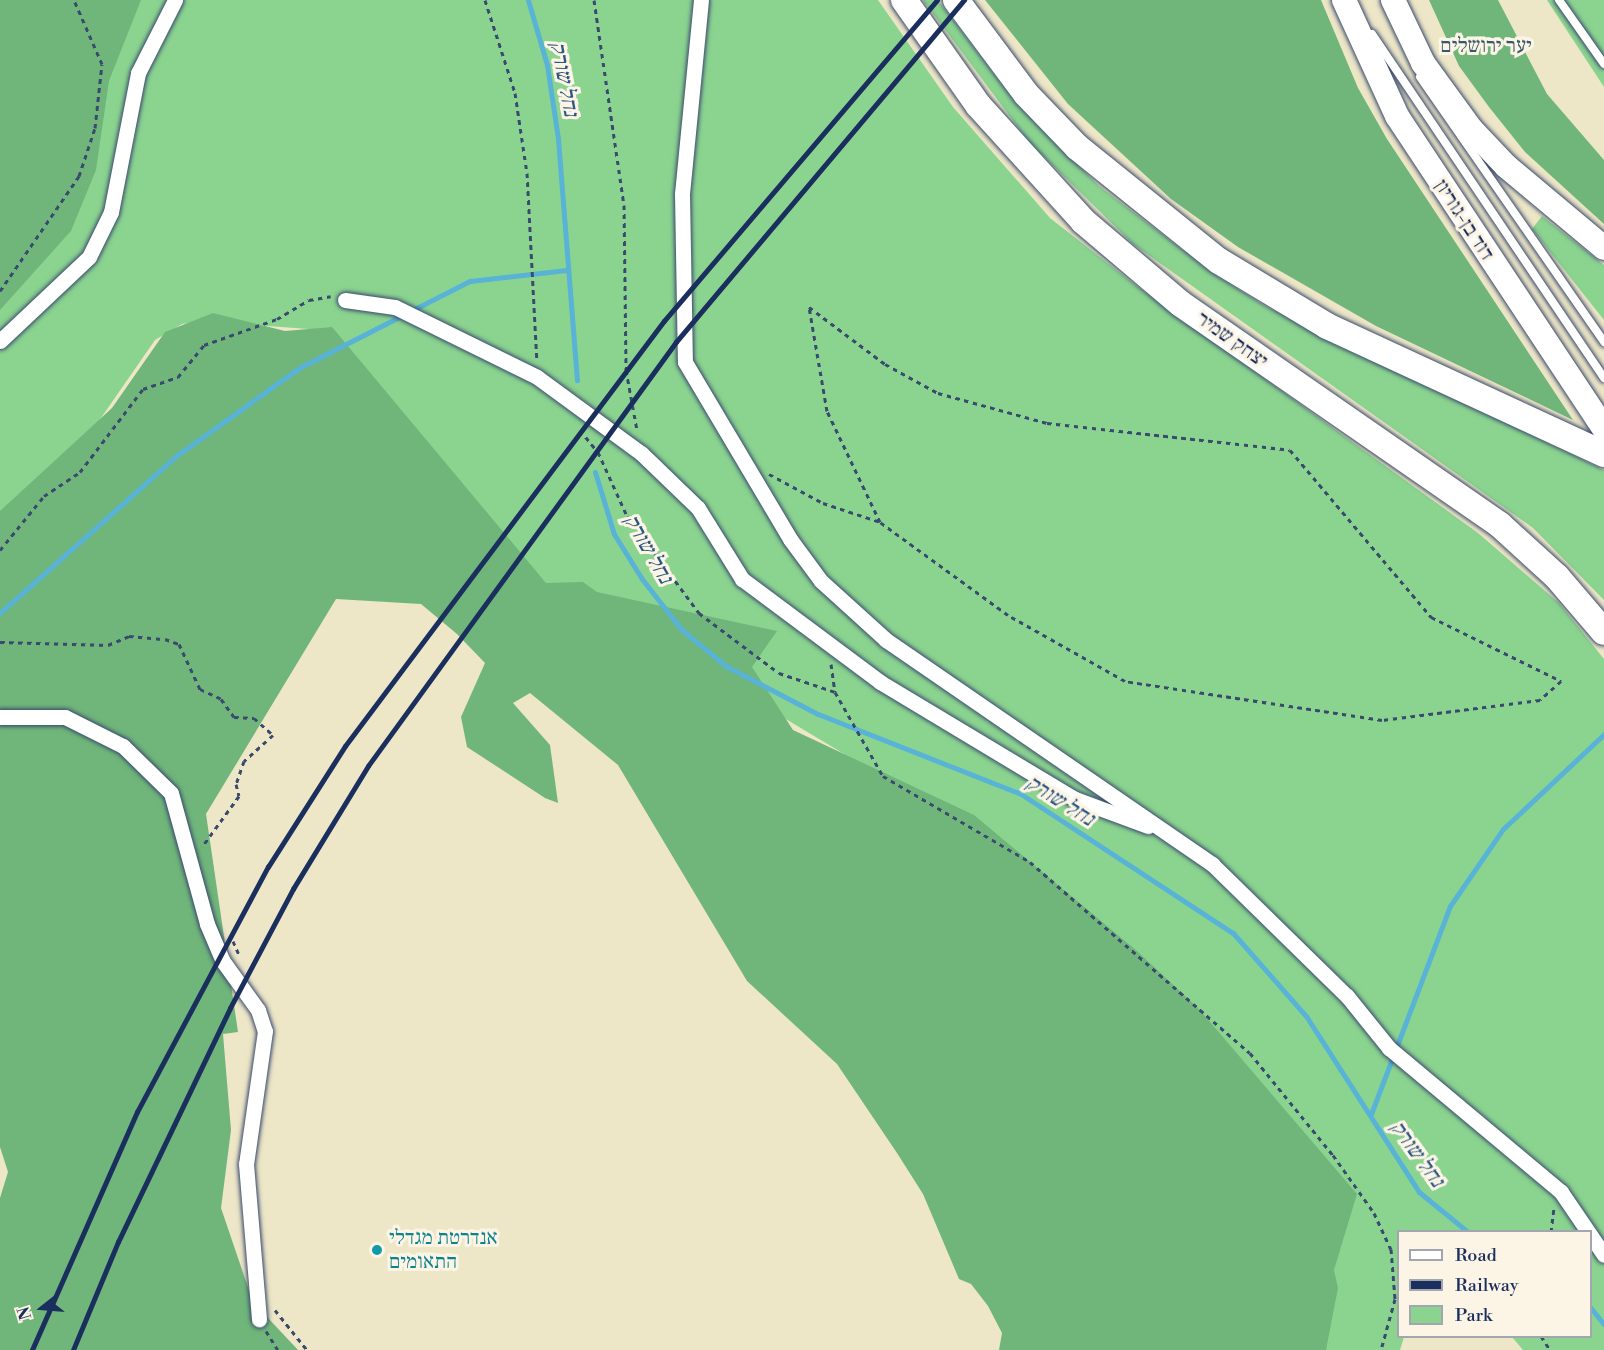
<!DOCTYPE html>
<meta charset="utf-8">
<style>
body{margin:0}
#map{position:relative;width:1604px;height:1350px;overflow:hidden;background:#ede6c7;font-family:"Libre Bodoni","Frank Ruhl Libre",serif}
div>[style]{position:absolute}
[style*='--x']{left:calc(var(--x)*1px);top:calc(var(--y)*1px);width:calc(var(--w)*1px);rotate:calc(var(--a)*1deg)}
.green>*{inset:0;background:#8bd490}
.forest>*{inset:0;background:#70b67a}
.stream>*{height:5px;margin:-2.5px;padding:0 2.5px;transform-origin:2.5px;border-radius:2.5px;background:#58b3d6}
.path>*{height:3px;margin-top:-1.5px;transform-origin:0;background:repeating-linear-gradient(90deg,#3a4a6e 0 4.5px,transparent 0 9px)}
.roads{filter:drop-shadow(0 0 2px #3a4a6e) drop-shadow(0 0 2px #3a4a6e)}
.service>*{height:8px;margin:-4px;padding:0 4px;transform-origin:4px;border-radius:4px;background:#fff}
.minor>*{height:15px;margin:-7.5px;padding:0 7.5px;transform-origin:7.5px;border-radius:7.5px;background:#fff}
.primary>*{height:24px;margin:-12px;padding:0 12px;transform-origin:12px;border-radius:12px;background:#fff}
.trunk>*{height:26px;margin:-13px;padding:0 13px;transform-origin:13px;border-radius:13px;background:#fff}
.rail>*{height:4.5px;margin:-2.25px;padding:0 2.25px;transform-origin:2.25px;border-radius:2.25px;background:#1b2f5e}
.dots>*{width:16px;height:16px;translate:-50% -50%;box-sizing:border-box;border:3px solid #fcf5e5;border-radius:50%}
span{translate:-50% -50%;white-space:nowrap;text-align:center;line-height:1.15;-webkit-text-stroke:6px #fcf5e5;paint-order:stroke}
.park-label{font-size:21px;color:#37586a}
.street-label{font-size:21px;color:#1b2f5e}
.culture-label{font-size:21px;color:#0d838f}
.left{translate:0 -50%;text-align:left}
.water-label{font-size:22px;color:#2d5782;font-style:italic}
.legend{position:absolute;left:1397px;top:1230px;width:195px;height:108px;box-sizing:border-box;background:#fcf5e5;border:2px solid #a2a6af;margin:0;padding:8px 10px;list-style:none;font-size:18px;color:#1b2f5e}
.legend li{display:flex;align-items:center;gap:12px;height:30px}
.legend b{width:30px;border:2px solid #a2a6af}
.north{position:absolute;left:12px;top:1278px;width:60px;height:60px;-webkit-text-stroke:4px #fcf5e5;paint-order:stroke;rotate:253deg;font-size:16px;font-weight:700;line-height:24px;text-align:center;color:#1b2f5e}
.north::after{content:'';display:block;margin:auto;width:21px;height:27px;background:#1b2f5e;clip-path:polygon(50% 0,100% 100%,50% 72%,0 100%)}
</style>
<div id="map">
<div class="green">
<i style="clip-path:polygon(124px 0,878px 0,953px 107px,1050px 218px,1138px 287px,1478px 533px,1559px 603px,1604px 659px,1604px 1350px,1523px 1350px,1512px 1337px,1590px 1336px,1590px 1232px,1398px 1232px,1398px 1336px,1404px 1337px,1400px 1350px,1300px 1350px,966px 827px,769px 709px,550px 592px,322px 330px,202px 321px,182px 324px,155px 340px,85px 441px,0 513px,0 271px)"></i>
<i style="clip-path:polygon(923px 0,938px 0,1016px 103px,1099px 186px,1214px 274px,1265px 306px,1604px 470px,1604px 600px,1533px 528px,1133px 244px,1029px 142px)"></i>
<i style="clip-path:polygon(1547px 0,1604px 0,1604px 87px)"></i>
<i style="clip-path:polygon(1542px 216px,1604px 265px,1604px 320px,1532px 229px)"></i>
</div>
<div class="forest">
<i style="clip-path:polygon(0 0,141px 0,109px 81px,96px 170px,71px 231px,0 310px)"></i>
<i style="clip-path:polygon(985px 0,1321px 0,1358px 88px,1387px 139px,1573px 420px,1376px 326px,1238px 247px,1171px 199px,1068px 104px)"></i>
<i style="clip-path:polygon(1429px 0,1498px 0,1547px 94px,1604px 160px,1604px 224px,1525px 152px,1489px 107px,1459px 66px)"></i>
<i style="clip-path:polygon(213px 313px,285px 331px,332px 327px,546px 583px,583px 582px,597px 592px,777px 631px,752px 667px,793px 730px,974px 815px,1137px 951px,1199px 1009px,1357px 1194px,1334px 1270px,1338px 1288px,1326px 1350px,999px 1350px,1002px 1333px,988px 1306px,971px 1284px,959px 1279px,923px 1194px,897px 1153px,837px 1064px,747px 981px,618px 765px,530px 693px,513px 703px,550px 745px,558px 803px,545px 798px,467px 747px,461px 717px,485px 663px,457px 634px,421px 604px,336px 599px,206px 814px,238px 1032px,223px 1034px,231px 1130px,221px 1208px,253px 1302px,298px 1350px,0 1350px,0 1198px,8px 1172px,0 1147px,0 511px,112px 408px,165px 332px)"></i>
</div>
<div class="stream">
<i style="--x:528;--y:0;--w:68;--a:73.7"></i>
<i style="--x:547;--y:65;--w:75;--a:81.5"></i>
<i style="--x:558;--y:139;--w:242;--a:85.5"></i>
<i style="--x:595;--y:472;--w:65;--a:73"></i>
<i style="--x:614;--y:534;--w:53;--a:58.1"></i>
<i style="--x:642;--y:579;--w:65;--a:51.9"></i>
<i style="--x:682;--y:630;--w:57;--a:39.3"></i>
<i style="--x:726;--y:666;--w:104;--a:27.6"></i>
<i style="--x:818;--y:714;--w:218;--a:21.5"></i>
<i style="--x:1021;--y:794;--w:254;--a:33.3"></i>
<i style="--x:1233;--y:933;--w:111;--a:48.7"></i>
<i style="--x:1306;--y:1016;--w:209;--a:57.3"></i>
<i style="--x:1419;--y:1192;--w:63;--a:39.2"></i>
<i style="--x:0;--y:613;--w:236;--a:-41.7"></i>
<i style="--x:176;--y:456;--w:151;--a:-35.6"></i>
<i style="--x:299;--y:368;--w:192;--a:-27"></i>
<i style="--x:470;--y:281;--w:97;--a:-6.5"></i>
<i style="--x:1371;--y:1114;--w:222;--a:-69.2"></i>
<i style="--x:1450;--y:906;--w:93;--a:-55.5"></i>
<i style="--x:1503;--y:829;--w:139;--a:-43.2"></i>
<i style="--x:1590;--y:1307;--w:22;--a:51"></i>
</div>
<div class="path">
<i style="--x:485;--y:0;--w:98;--a:72.1"></i>
<i style="--x:515;--y:93;--w:81;--a:81.5"></i>
<i style="--x:527;--y:173;--w:188;--a:87"></i>
<i style="--x:594;--y:0;--w:207;--a:81.7"></i>
<i style="--x:624;--y:205;--w:165;--a:89.3"></i>
<i style="--x:626;--y:370;--w:61;--a:79.6"></i>
<i style="--x:0;--y:291;--w:140;--a:-55.5"></i>
<i style="--x:79;--y:176;--w:51;--a:-71.6"></i>
<i style="--x:95;--y:128;--w:64;--a:-83.8"></i>
<i style="--x:102;--y:64;--w:70;--a:-113.6"></i>
<i style="--x:809;--y:307;--w:95;--a:36.9"></i>
<i style="--x:885;--y:364;--w:60;--a:28.7"></i>
<i style="--x:938;--y:393;--w:113;--a:15.4"></i>
<i style="--x:1047;--y:423;--w:244;--a:6.3"></i>
<i style="--x:1290;--y:450;--w:219;--a:49.8"></i>
<i style="--x:1431;--y:617;--w:145;--a:26.2"></i>
<i style="--x:1561;--y:681;--w:28;--a:138"></i>
<i style="--x:1540;--y:700;--w:159;--a:172.8"></i>
<i style="--x:1382;--y:720;--w:260;--a:-171.4"></i>
<i style="--x:1125;--y:681;--w:134;--a:-150.6"></i>
<i style="--x:1008;--y:615;--w:158;--a:-144"></i>
<i style="--x:880;--y:522;--w:123;--a:-115.5"></i>
<i style="--x:827;--y:411;--w:106;--a:-99.8"></i>
<i style="--x:580;--y:430;--w:28;--a:51"></i>
<i style="--x:598;--y:452;--w:70;--a:65.6"></i>
<i style="--x:627;--y:516;--w:121;--a:53.4"></i>
<i style="--x:699;--y:613;--w:100;--a:36.9"></i>
<i style="--x:779;--y:673;--w:59;--a:18.7"></i>
<i style="--x:835;--y:692;--w:97;--a:60.3"></i>
<i style="--x:883;--y:776;--w:170;--a:30.3"></i>
<i style="--x:1030;--y:862;--w:291;--a:41"></i>
<i style="--x:1250;--y:1053;--w:132;--a:50.9"></i>
<i style="--x:1333;--y:1155;--w:71;--a:54.7"></i>
<i style="--x:1374;--y:1213;--w:40;--a:65"></i>
<i style="--x:1391;--y:1249;--w:50;--a:85.4"></i>
<i style="--x:1395;--y:1299;--w:53;--a:105.4"></i>
<i style="--x:769;--y:474;--w:61;--a:28.2"></i>
<i style="--x:823;--y:503;--w:60;--a:18.4"></i>
<i style="--x:0;--y:550;--w:70;--a:-50.8"></i>
<i style="--x:44;--y:496;--w:43;--a:-33.7"></i>
<i style="--x:80;--y:472;--w:104;--a:-52.8"></i>
<i style="--x:143;--y:389;--w:37;--a:-19"></i>
<i style="--x:178;--y:377;--w:41;--a:-50.9"></i>
<i style="--x:204;--y:345;--w:77;--a:-19.6"></i>
<i style="--x:277;--y:319;--w:37;--a:-31"></i>
<i style="--x:309;--y:300;--w:22;--a:-10"></i>
<i style="--x:0;--y:642;--w:108;--a:1.6"></i>
<i style="--x:108;--y:645;--w:23;--a:-23"></i>
<i style="--x:129;--y:636;--w:36;--a:5"></i>
<i style="--x:165;--y:639;--w:15;--a:20"></i>
<i style="--x:179;--y:644;--w:50;--a:65"></i>
<i style="--x:200;--y:689;--w:23;--a:25"></i>
<i style="--x:221;--y:699;--w:22;--a:54"></i>
<i style="--x:234;--y:717;--w:20;--a:3"></i>
<i style="--x:254;--y:718;--w:25;--a:42"></i>
<i style="--x:273;--y:735;--w:39;--a:138"></i>
<i style="--x:244;--y:761;--w:24;--a:109"></i>
<i style="--x:236;--y:784;--w:12;--a:76"></i>
<i style="--x:239;--y:796;--w:63;--a:126"></i>
<i style="--x:831;--y:664;--w:28;--a:82"></i>
<i style="--x:233;--y:941;--w:17;--a:66"></i>
<i style="--x:1551;--y:1232;--w:25;--a:-83"></i>
<i style="--x:275;--y:1310;--w:51;--a:51.3"></i>
<i style="--x:266;--y:1331;--w:22;--a:58"></i>
<i style="--x:1541;--y:1336;--w:17;--a:57"></i>
</div>
<div class="roads">
<div class="service">
<i style="--x:1559;--y:0;--w:78;--a:54.9"></i>
<i style="--x:1372;--y:34;--w:415;--a:56"></i>
<i style="--x:1420;--y:77;--w:323;--a:55.2"></i>
</div>
<div class="minor">
<i style="--x:701;--y:0;--w:195;--a:95.6"></i>
<i style="--x:682;--y:194;--w:168;--a:89"></i>
<i style="--x:685;--y:362;--w:206;--a:59.3"></i>
<i style="--x:790;--y:539;--w:52;--a:53.6"></i>
<i style="--x:821;--y:581;--w:88;--a:42.2"></i>
<i style="--x:886;--y:640;--w:396;--a:34.5"></i>
<i style="--x:1212;--y:864;--w:189;--a:44.4"></i>
<i style="--x:1347;--y:996;--w:67;--a:51.1"></i>
<i style="--x:1389;--y:1048;--w:224;--a:39.9"></i>
<i style="--x:1561;--y:1192;--w:76;--a:55.7"></i>
<i style="--x:345;--y:300;--w:50;--a:8"></i>
<i style="--x:395;--y:307;--w:158;--a:26.2"></i>
<i style="--x:537;--y:377;--w:129;--a:36.2"></i>
<i style="--x:641;--y:453;--w:79;--a:44"></i>
<i style="--x:698;--y:508;--w:84;--a:58.2"></i>
<i style="--x:742;--y:579;--w:172;--a:36.7"></i>
<i style="--x:880;--y:682;--w:227;--a:31"></i>
<i style="--x:1075;--y:799;--w:78;--a:20.3"></i>
<i style="--x:0;--y:341;--w:122;--a:-43.3"></i>
<i style="--x:89;--y:257;--w:50;--a:-63.9"></i>
<i style="--x:111;--y:212;--w:142;--a:-79"></i>
<i style="--x:138;--y:73;--w:82;--a:-63.1"></i>
<i style="--x:0;--y:717;--w:65;--a:0"></i>
<i style="--x:65;--y:717;--w:65;--a:26.6"></i>
<i style="--x:123;--y:746;--w:67;--a:44.4"></i>
<i style="--x:171;--y:793;--w:136;--a:74.6"></i>
<i style="--x:207;--y:924;--w:39;--a:67"></i>
<i style="--x:222;--y:960;--w:62;--a:54.2"></i>
<i style="--x:258;--y:1010;--w:22;--a:72"></i>
<i style="--x:265;--y:1031;--w:134;--a:98.1"></i>
<i style="--x:246;--y:1164;--w:156;--a:85.2"></i>
</div>
<div class="primary">
<i style="--x:1344;--y:0;--w:128;--a:65.4"></i>
<i style="--x:1397;--y:116;--w:375;--a:56.5"></i>
<i style="--x:1393;--y:0;--w:70;--a:64.5"></i>
<i style="--x:1423;--y:63;--w:82;--a:54"></i>
<i style="--x:1471;--y:129;--w:51;--a:46.6"></i>
<i style="--x:1506;--y:166;--w:128;--a:39.9"></i>
</div>
<div class="trunk">
<i style="--x:904;--y:0;--w:128;--a:54.8"></i>
<i style="--x:978;--y:105;--w:156;--a:47.8"></i>
<i style="--x:1083;--y:221;--w:128;--a:40.3"></i>
<i style="--x:1181;--y:304;--w:388;--a:34.7"></i>
<i style="--x:1500;--y:525;--w:77;--a:42.4"></i>
<i style="--x:1557;--y:577;--w:72;--a:49.5"></i>
<i style="--x:956;--y:0;--w:117;--a:53.3"></i>
<i style="--x:1026;--y:94;--w:74;--a:46.1"></i>
<i style="--x:1077;--y:147;--w:182;--a:38.8"></i>
<i style="--x:1219;--y:261;--w:126;--a:31"></i>
<i style="--x:1327;--y:326;--w:305;--a:24.8"></i>
</div>
</div>
<div class="rail">
<i style="--x:32;--y:1350;--w:260;--a:-66.2"></i>
<i style="--x:137;--y:1112;--w:278;--a:-61.9"></i>
<i style="--x:268;--y:867;--w:143;--a:-57.5"></i>
<i style="--x:345;--y:746;--w:531;--a:-53.11"></i>
<i style="--x:664;--y:321;--w:421;--a:-49.6"></i>
<i style="--x:73;--y:1350;--w:117;--a:-67.4"></i>
<i style="--x:118;--y:1242;--w:259;--a:-64.4"></i>
<i style="--x:230;--y:1008;--w:135;--a:-62.1"></i>
<i style="--x:293;--y:889;--w:144;--a:-58.6"></i>
<i style="--x:368;--y:766;--w:524;--a:-54"></i>
<i style="--x:676;--y:342;--w:447;--a:-49.9"></i>
</div>
<div class="dots">
<i style="left:377px;top:1250px;background:#0f9aa8"></i>
</div>
<div class="park-label">
<span style="left:1486px;top:46px">יער ירושלים</span>
</div>
<div class="street-label">
<span style="left:1464px;top:220px;rotate:57deg">דוד בן-גוריון</span>
<span style="left:1232px;top:340px;rotate:35deg">יצחק שמיר</span>
</div>
<div class="culture-label">
<span class="left" style="left:389px;top:1250px">אנדרטת מגדלי<br>התאומים</span>
</div>
<div class="water-label">
<span style="left:564px;top:79px;rotate:79deg">נחל שורק</span>
<span style="left:648px;top:549px;rotate:60deg">נחל שורק</span>
<span style="left:1060px;top:801px;rotate:32deg">נחל שורק</span>
<span style="left:1417px;top:1154px;rotate:54deg">נחל שורק</span>
</div>
<ul class="legend">
<li><b style="height:8px;background:#fff"></b>Road</li>
<li><b style="height:8px;background:#1b2f5e"></b>Railway</li>
<li><b style="height:16px;background:#8bd490"></b>Park</li>
</ul>
<div class="north">N</div>
</div>
